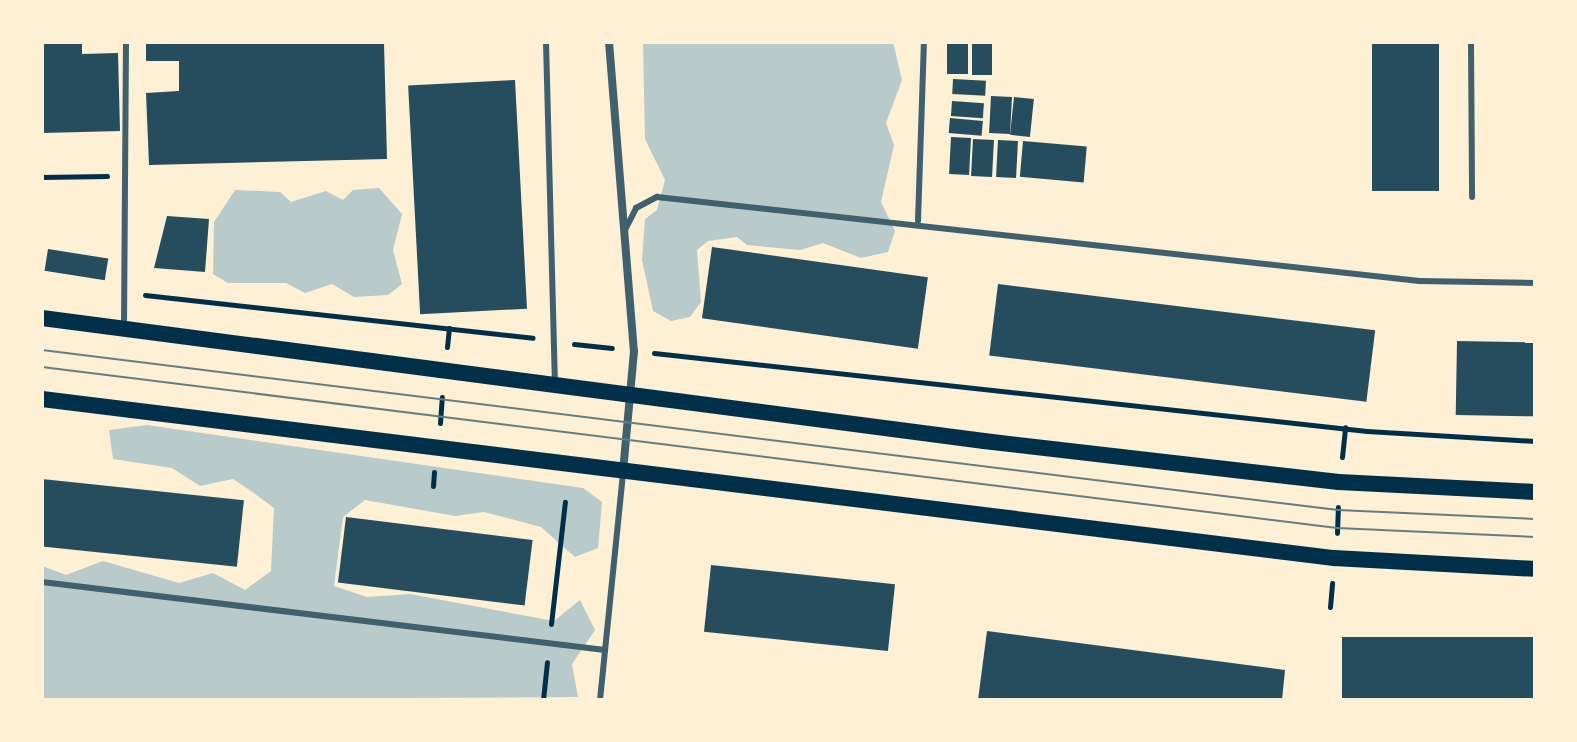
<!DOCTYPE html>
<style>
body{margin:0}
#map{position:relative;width:1577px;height:742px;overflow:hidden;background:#fdf0d5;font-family:"Alegreya Sans",sans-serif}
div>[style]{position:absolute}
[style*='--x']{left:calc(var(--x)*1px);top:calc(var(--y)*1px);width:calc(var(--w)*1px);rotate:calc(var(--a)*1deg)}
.green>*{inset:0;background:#b9caca}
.building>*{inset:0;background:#264d5e;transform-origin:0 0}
.path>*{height:5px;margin:-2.5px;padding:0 2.5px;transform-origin:2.5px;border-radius:2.5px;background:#003049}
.service>*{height:6px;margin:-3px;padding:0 3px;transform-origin:3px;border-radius:3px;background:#3f606c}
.minor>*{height:8px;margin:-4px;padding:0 4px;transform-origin:4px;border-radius:4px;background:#3f606c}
.secondary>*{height:16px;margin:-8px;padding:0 8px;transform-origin:8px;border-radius:8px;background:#003049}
.tram>*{height:2px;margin:-1px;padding:0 1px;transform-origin:1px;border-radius:1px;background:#657d81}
span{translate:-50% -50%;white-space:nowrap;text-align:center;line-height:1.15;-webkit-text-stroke:7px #fdf0d5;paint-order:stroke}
.frame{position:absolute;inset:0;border:44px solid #fdf0d5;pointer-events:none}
</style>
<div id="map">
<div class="green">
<i style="clip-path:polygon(643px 42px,893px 42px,902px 80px,886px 123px,894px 145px,881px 202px,895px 231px,888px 252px,861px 258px,823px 243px,800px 250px,747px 245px,737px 237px,708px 241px,697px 250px,701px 302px,690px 317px,671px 321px,653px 311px,642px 260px,645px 219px,657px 210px,665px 180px,645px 139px)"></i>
<i style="clip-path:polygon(379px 188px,402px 214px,393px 250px,402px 284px,388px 295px,354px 297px,332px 284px,305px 293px,286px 283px,228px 283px,213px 274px,214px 222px,235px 190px,280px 192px,291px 202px,326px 191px,343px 200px,353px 190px)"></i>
<i style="clip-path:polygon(147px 425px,583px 488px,602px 502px,598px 548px,575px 557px,541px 527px,484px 512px,455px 516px,365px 500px,343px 517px,334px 586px,367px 597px,410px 594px,554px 621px,580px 600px,595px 630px,572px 664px,578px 697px,42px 700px,42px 566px,66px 575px,103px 561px,179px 583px,213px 573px,245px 590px,271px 571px,274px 508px,251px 491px,233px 479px,200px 486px,172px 468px,113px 459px,109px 430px)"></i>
</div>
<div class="building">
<i style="clip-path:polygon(42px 42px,82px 42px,82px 54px,118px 53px,120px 131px,42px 133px)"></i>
<i style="clip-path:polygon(146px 42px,384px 42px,387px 159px,149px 165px,146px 93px,179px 91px,179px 61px,146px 61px)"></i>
<i style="left:947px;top:42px;width:21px;height:32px"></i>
<i style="left:972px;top:42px;width:20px;height:33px"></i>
<i style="left:1372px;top:42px;width:67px;height:149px"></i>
<i style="left:953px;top:79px;width:33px;height:15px;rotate:3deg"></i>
<i style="left:515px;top:80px;width:229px;height:107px;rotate:87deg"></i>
<i style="left:991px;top:96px;width:21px;height:37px;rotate:3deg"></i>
<i style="left:1014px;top:97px;width:20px;height:38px;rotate:6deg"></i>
<i style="left:952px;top:101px;width:32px;height:15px;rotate:4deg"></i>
<i style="left:950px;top:118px;width:33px;height:15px;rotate:5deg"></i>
<i style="left:951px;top:137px;width:20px;height:37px;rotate:3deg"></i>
<i style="left:973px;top:139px;width:21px;height:37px;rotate:3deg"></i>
<i style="left:998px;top:140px;width:20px;height:37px;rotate:3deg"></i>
<i style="left:1023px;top:141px;width:64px;height:36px;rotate:5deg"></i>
<i style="clip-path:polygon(167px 216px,209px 219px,205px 272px,154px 268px)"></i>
<i style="left:712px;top:247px;width:218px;height:72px;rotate:8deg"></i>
<i style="left:48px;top:249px;width:61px;height:22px;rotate:9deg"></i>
<i style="left:998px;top:284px;width:380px;height:72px;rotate:7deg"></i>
<i style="left:1457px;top:341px;width:78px;height:74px;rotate:1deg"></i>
<i style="left:42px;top:479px;width:203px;height:67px;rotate:6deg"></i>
<i style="left:346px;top:517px;width:188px;height:66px;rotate:7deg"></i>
<i style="left:711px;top:565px;width:185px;height:67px;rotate:6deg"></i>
<i style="clip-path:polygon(987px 631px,1285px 670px,1282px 700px,978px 700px)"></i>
<i style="left:1535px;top:637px;width:63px;height:193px;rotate:90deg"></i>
</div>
<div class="path">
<i style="--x:42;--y:177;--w:65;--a:-0.9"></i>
<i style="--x:145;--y:295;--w:390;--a:6.3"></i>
<i style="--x:574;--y:344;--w:38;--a:6"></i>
<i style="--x:447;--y:347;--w:19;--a:-84"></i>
<i style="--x:654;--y:353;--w:717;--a:6.24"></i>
<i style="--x:1367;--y:431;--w:168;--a:3.4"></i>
<i style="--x:440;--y:423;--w:26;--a:-86"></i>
<i style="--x:1342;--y:457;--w:30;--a:-84"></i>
<i style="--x:433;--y:486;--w:14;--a:-86"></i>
<i style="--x:1337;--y:533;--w:26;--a:-88"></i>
<i style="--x:1330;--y:607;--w:24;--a:-85"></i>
<i style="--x:551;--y:624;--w:123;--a:-83.5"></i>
<i style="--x:543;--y:700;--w:38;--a:-84"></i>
</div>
<div class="service">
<i style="--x:546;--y:42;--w:340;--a:88.5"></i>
<i style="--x:1471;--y:42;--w:155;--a:89.6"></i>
<i style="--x:918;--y:221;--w:179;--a:-88.1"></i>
<i style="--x:624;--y:232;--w:27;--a:-63"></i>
<i style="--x:636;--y:208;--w:24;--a:-28"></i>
<i style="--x:657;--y:197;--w:767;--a:6.29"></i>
<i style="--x:1419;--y:281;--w:116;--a:1"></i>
<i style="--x:124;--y:326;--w:284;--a:-89.6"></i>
<i style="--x:42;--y:582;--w:567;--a:6.89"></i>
<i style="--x:600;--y:700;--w:228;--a:-84.2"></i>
</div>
<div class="minor">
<i style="--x:609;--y:42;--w:310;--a:85.4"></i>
<i style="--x:634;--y:351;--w:121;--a:95.2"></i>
</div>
<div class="secondary">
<i style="--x:42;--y:318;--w:950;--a:7.44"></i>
<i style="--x:984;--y:441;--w:357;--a:6.6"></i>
<i style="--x:1339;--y:482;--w:196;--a:2.9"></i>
<i style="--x:42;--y:399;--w:1302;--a:7.02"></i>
<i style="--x:1334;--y:558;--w:201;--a:3.1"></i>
</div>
<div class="tram">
<i style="--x:42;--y:350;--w:1306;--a:7.04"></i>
<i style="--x:1338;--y:510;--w:197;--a:2.6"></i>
<i style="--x:42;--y:367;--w:1305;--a:7.09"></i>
<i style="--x:1337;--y:528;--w:198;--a:2.6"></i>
</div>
<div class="frame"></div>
</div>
